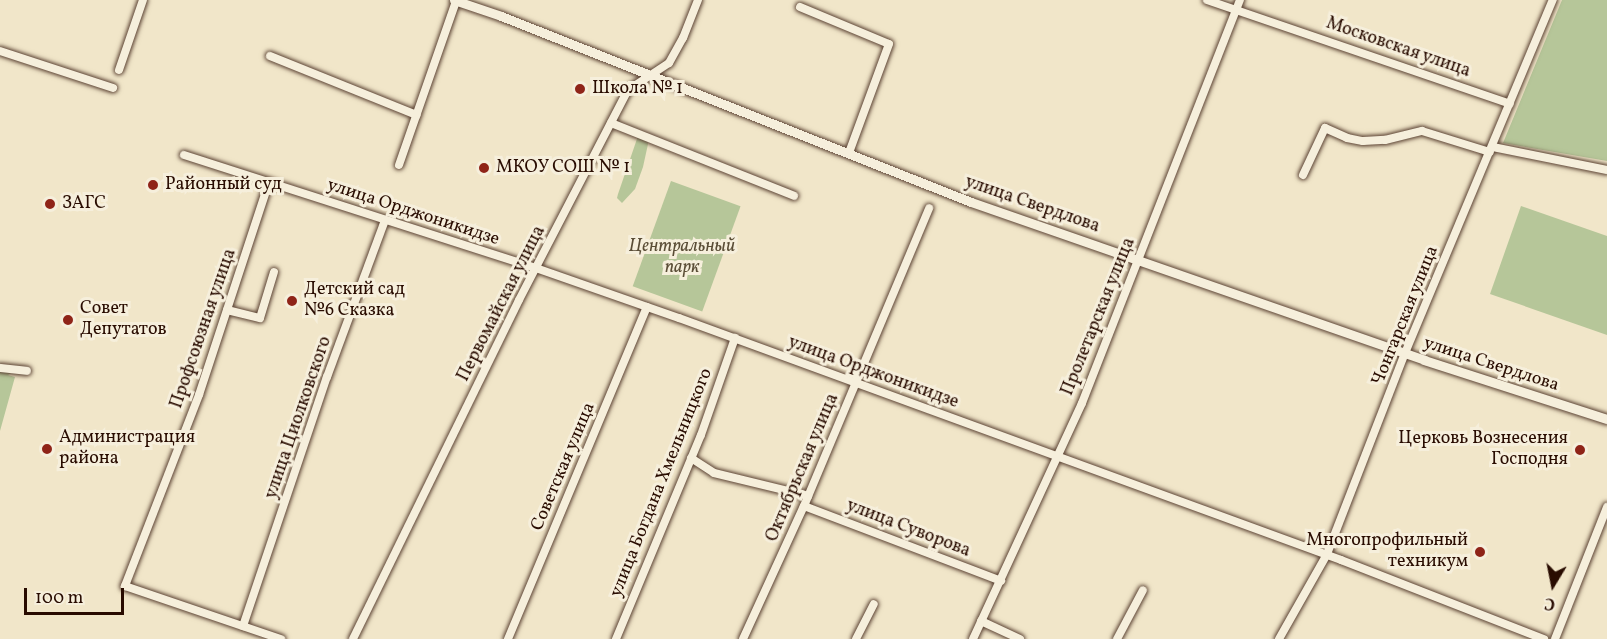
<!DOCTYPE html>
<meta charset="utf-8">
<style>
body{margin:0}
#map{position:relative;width:1607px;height:639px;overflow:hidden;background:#f1e6c9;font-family:Vollkorn,serif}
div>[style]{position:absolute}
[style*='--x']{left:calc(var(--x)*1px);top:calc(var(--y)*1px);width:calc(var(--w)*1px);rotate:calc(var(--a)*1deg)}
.green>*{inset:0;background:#b6c699;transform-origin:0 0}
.roads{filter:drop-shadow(0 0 2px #5b4233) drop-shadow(0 0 2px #5b4233)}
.minor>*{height:8px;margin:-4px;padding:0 4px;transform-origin:4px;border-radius:4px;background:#f6efdc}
.tertiary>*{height:9px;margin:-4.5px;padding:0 4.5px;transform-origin:4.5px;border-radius:4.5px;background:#f6efdc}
.dots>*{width:16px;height:16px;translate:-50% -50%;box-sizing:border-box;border:3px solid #f6efdc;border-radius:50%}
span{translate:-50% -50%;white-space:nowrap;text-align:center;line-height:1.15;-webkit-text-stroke:6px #f6efdc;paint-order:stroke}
.street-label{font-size:18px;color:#290c01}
.poi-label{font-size:18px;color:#290c01}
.left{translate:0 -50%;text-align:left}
.right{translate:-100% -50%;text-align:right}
.park-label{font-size:18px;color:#5a4d36;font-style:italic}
.north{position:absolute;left:1523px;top:555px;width:60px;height:60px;-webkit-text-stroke:4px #f6efdc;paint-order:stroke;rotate:190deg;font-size:16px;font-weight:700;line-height:24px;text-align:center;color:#290c01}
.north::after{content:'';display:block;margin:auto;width:21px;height:27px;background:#290c01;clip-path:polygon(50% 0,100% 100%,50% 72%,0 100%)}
.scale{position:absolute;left:24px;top:588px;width:100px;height:27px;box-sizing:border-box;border:3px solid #290c01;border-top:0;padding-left:8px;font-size:18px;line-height:21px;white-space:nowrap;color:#290c01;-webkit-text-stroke:4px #f6efdc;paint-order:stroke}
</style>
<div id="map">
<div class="green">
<i style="clip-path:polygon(1562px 0,1607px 0,1607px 161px,1503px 143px)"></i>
<i style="clip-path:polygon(638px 136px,647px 140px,648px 144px,643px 167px,635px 189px,622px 203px,617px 198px,618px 194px)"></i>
<i style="left:671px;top:181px;width:74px;height:112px;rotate:20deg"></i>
<i style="clip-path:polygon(1521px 206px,1607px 236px,1607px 335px,1490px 294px)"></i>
<i style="clip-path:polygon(0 369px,14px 371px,8px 375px,15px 377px,0 431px)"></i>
</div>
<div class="roads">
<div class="minor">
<i style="--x:1207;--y:0;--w:320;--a:18.9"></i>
<i style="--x:800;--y:7;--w:96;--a:22.6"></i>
<i style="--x:889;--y:44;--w:116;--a:110.2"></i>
<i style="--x:0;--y:51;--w:119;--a:18.1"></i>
<i style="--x:270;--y:56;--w:158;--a:21.9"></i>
<i style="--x:119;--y:70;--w:74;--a:-71.1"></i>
<i style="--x:611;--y:123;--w:197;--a:21.7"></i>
<i style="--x:1493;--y:147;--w:116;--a:11.4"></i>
<i style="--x:184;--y:155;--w:370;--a:17.8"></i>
<i style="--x:536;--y:268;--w:151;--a:19.3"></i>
<i style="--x:679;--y:318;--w:705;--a:20.08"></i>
<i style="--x:1341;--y:560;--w:218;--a:21.3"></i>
<i style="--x:399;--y:165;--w:174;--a:-70.8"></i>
<i style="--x:1303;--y:175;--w:52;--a:-64.9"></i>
<i style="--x:1325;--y:128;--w:24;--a:24"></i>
<i style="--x:1347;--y:138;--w:16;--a:11"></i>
<i style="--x:1363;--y:141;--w:22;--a:-3"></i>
<i style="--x:1385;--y:140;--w:38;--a:-14"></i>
<i style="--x:1422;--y:131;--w:71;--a:17.2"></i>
<i style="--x:269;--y:182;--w:224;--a:108.2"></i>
<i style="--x:199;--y:395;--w:205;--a:111.2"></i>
<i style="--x:125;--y:586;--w:165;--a:18.8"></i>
<i style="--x:227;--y:310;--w:34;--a:14"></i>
<i style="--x:260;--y:318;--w:48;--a:-73.1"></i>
<i style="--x:0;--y:368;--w:27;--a:6"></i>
<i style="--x:691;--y:458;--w:27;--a:33"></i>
<i style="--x:714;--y:473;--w:97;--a:13.7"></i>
<i style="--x:804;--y:506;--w:211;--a:20.8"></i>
<i style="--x:981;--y:621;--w:43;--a:24.8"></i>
<i style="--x:243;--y:626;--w:263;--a:-71.4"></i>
<i style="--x:327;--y:377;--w:167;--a:-69.7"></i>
<i style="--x:353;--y:639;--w:377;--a:-63.9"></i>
<i style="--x:519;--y:300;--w:237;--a:-62.6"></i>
<i style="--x:628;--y:90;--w:49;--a:-33.4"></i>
<i style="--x:669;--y:63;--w:29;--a:-61"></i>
<i style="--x:683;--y:38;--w:41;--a:-68.5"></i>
<i style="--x:508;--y:639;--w:360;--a:-67.3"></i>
<i style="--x:616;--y:639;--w:221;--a:-67.4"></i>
<i style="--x:701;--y:435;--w:103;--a:-70.7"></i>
<i style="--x:743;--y:639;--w:146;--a:-65.4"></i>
<i style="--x:804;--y:506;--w:323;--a:-67.2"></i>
<i style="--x:856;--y:639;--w:39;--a:-63"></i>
<i style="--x:973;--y:639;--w:260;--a:-65.2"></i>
<i style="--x:1082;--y:403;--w:433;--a:-68.6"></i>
<i style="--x:1117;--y:639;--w:55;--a:-62"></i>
<i style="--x:1279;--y:639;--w:98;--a:-60.5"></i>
<i style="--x:1327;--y:554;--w:216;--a:-68.8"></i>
<i style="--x:1405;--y:353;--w:383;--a:-67.3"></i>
<i style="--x:1555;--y:639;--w:142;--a:-68.5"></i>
</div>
<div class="tertiary">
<i style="--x:454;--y:0;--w:50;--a:18.8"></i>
<i style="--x:501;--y:16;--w:505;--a:21.59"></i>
<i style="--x:971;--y:202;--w:480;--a:19.2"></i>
<i style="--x:1424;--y:360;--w:192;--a:17.9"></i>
</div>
</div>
<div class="dots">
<i style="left:580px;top:89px;background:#8f2418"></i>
<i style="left:484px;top:168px;background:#8f2418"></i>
<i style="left:153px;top:185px;background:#8f2418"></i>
<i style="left:50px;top:204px;background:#8f2418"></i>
<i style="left:292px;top:301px;background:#8f2418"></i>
<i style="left:68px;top:320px;background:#8f2418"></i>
<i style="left:47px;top:449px;background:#8f2418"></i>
<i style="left:1580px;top:450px;background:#8f2418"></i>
<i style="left:1480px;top:552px;background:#8f2418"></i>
</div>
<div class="street-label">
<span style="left:1398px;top:48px;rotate:19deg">Московская улица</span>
<span style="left:1032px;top:205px;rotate:19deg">улица Свердлова</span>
<span style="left:413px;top:213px;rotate:18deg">улица Орджоникидзе</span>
<span style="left:502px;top:304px;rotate:-63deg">Первомайская улица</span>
<span style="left:1406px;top:316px;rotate:-68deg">Чонгарская улица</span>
<span style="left:1099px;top:317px;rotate:-68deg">Пролетарская улица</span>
<span style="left:204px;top:329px;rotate:-71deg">Профсоюзная улица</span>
<span style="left:1491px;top:365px;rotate:18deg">улица Свердлова</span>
<span style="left:873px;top:373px;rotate:20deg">улица Орджоникидзе</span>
<span style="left:299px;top:418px;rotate:-71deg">улица Циолковского</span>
<span style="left:564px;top:467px;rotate:-67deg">Советская улица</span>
<span style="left:803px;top:468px;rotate:-67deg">Октябрьская улица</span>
<span style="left:662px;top:483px;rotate:-68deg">улица Богдана Хмельницкого</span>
<span style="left:908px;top:529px;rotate:21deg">улица Суворова</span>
</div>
<div class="poi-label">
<span class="left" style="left:592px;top:89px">Школа № 1</span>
<span class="left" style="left:496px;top:168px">МКОУ СОШ № 1</span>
<span class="left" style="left:165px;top:185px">Районный суд</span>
<span class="left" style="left:62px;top:204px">ЗАГС</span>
<span class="left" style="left:304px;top:301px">Детский сад<br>№6 Сказка</span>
<span class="left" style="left:80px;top:320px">Совет<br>Депутатов</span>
<span class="left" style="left:59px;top:449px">Администрация<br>района</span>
<span class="right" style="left:1568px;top:450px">Церковь Вознесения<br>Господня</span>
<span class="right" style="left:1468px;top:552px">Многопрофильный<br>техникум</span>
</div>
<div class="park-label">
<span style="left:682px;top:258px">Центральный<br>парк</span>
</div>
<div class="north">С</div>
<div class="scale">100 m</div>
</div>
